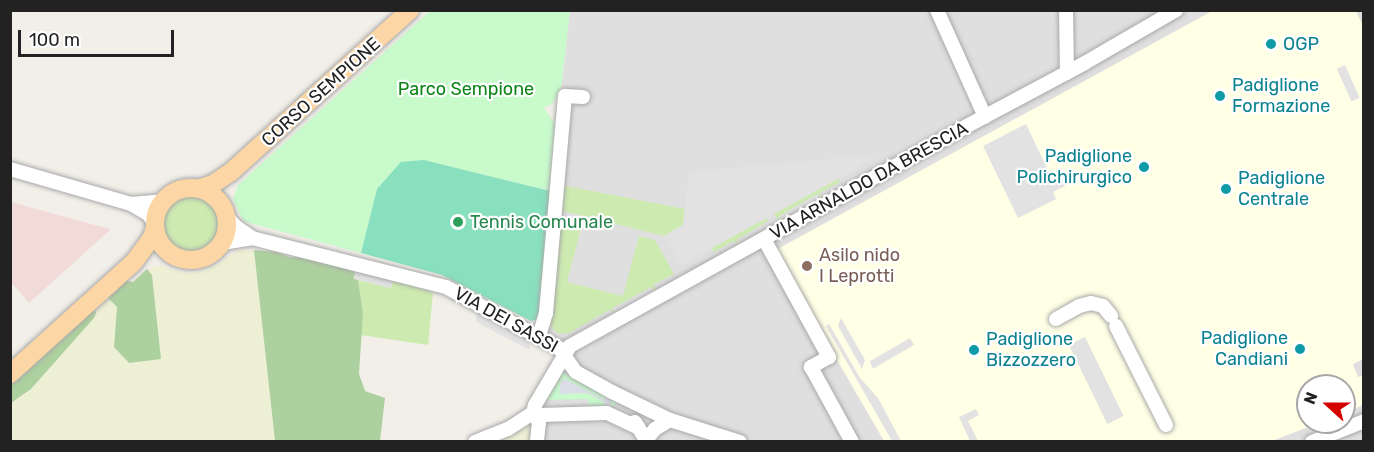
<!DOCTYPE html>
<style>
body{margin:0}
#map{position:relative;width:1374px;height:452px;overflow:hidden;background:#f2efe9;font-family:Rubik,sans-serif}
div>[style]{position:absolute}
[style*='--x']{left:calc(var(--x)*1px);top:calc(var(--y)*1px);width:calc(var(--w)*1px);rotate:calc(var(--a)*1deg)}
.residential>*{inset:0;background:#e0dfdf}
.commercial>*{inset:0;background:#f2dad9}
.education>*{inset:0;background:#ffffe5}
.farmland>*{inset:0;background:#eef0d5}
.grass>*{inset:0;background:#cdebb0}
.round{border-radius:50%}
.forest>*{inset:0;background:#add19e}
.park>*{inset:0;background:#c8facc}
.pitch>*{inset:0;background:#88e0be}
.parking>*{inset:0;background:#e2e2e2;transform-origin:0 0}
.plaza>*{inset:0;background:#dddde8}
.roads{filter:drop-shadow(0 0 2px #a9a9a9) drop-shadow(0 0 2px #a9a9a9)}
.minor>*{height:14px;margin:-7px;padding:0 7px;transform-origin:7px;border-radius:7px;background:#fff}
.major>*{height:18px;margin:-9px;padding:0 9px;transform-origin:9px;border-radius:9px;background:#fcd6a4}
.major>.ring{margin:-9px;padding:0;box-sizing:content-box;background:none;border:18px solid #fcd6a4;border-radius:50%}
.dots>*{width:16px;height:16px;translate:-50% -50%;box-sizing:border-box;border:3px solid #fff;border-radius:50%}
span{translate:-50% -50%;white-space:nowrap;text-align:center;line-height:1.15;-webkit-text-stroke:4.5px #fff;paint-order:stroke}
.culture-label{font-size:18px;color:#0d838f}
.left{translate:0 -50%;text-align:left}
.right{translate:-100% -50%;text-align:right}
.park-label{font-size:18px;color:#0c8416}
.street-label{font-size:18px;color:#222}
.leisure-label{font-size:18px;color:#27864d}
.education-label{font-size:18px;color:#785e54}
.frame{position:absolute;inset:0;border:12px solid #222;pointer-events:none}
.north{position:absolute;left:1296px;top:374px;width:60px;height:60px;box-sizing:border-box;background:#fff;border:2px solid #a7a7a7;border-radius:50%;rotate:291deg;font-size:16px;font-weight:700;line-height:24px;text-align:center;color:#222}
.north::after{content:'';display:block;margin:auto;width:21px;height:27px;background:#d40000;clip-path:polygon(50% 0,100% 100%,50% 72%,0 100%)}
.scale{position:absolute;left:18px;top:30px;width:156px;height:27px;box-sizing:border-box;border:3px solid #222;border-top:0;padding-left:8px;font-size:18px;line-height:21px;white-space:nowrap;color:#222;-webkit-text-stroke:4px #fff;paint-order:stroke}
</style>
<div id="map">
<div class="residential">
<i style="clip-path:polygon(evenodd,570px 11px,1363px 11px,1363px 441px,493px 442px,536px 419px,572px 356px,547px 334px,561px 89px,570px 11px,1308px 386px,1344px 386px,1344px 422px,1308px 422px,1308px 386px)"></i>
</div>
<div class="commercial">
<i style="clip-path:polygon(11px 202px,95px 225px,111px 229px,29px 303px,11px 282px)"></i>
</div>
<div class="education">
<i style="clip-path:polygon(1212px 11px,1356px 11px,1363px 26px,1364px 359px,1353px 364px,1358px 377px,1363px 375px,1363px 405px,1344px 413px,1344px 386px,1308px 386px,1308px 422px,1321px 422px,1272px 441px,884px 441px,774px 251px)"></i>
</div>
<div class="farmland">
<i style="clip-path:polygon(238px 250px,254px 250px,275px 441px,13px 441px,11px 437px,10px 403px,31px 389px,94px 318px,94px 308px,108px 298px,117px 307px,114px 347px,130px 363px,161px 359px,152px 275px,147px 269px,160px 265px,184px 273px,199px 272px,214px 266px)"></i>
<i style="clip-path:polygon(527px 425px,535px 426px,534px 441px,494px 442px)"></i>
</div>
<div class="grass">
<i style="clip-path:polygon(838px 179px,840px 182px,819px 193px,824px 198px,779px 217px,784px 221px,782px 222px,775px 216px,773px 213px)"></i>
<i style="clip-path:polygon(561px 185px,685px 209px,683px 225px,664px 236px,559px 210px)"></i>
<i class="round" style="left:160px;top:192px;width:62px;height:62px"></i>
<i style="clip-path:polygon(559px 216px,583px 221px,567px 282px,623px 296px,639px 236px,655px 240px,674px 274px,653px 285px,658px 290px,612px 309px,616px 314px,609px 310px,569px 333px,558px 334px,549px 324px)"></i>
<i style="clip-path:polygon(765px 217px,768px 221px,736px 240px,741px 245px,733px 241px,714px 252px,712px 250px,712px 247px)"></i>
<i style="clip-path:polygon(393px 279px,433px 293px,428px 345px,361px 335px,363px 313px,358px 280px,391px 288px)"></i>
</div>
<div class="forest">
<i style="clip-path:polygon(254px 250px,276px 252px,289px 257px,309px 258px,356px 270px,354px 278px,358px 280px,363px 313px,359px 374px,365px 391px,385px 398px,380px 441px,275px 441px)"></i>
<i style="clip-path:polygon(147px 269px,152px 275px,161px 359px,129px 363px,114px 347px,117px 307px,108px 298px,126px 281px,133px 282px)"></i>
<i style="clip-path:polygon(94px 308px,96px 313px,94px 318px,31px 389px,11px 403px,11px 385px)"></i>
</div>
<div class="park">
<i style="clip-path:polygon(430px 11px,570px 11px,561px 89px,553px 103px,544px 108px,555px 124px,550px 191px,424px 160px,377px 189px,361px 253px,243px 221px,233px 199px,238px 185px)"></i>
<i style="clip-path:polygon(561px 371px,615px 400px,617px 405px,589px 407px,588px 399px,547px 400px,545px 408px,545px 397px)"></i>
</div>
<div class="pitch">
<i style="clip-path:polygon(424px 160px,550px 191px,538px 319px,531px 321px,442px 275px,361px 253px,377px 189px,401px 162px)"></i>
</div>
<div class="parking">
<i style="clip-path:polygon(951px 49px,972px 101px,967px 108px,946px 56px)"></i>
<i style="left:1345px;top:65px;width:36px;height:9px;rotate:66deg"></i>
<i style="clip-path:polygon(1026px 124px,1054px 183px,1063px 179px,1065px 186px,1053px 192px,1056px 199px,1018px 218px,983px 146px)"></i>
<i style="left:900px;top:148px;width:7px;height:45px;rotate:45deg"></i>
<i style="clip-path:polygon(876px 155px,847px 174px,681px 265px,664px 236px,683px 225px,689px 172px)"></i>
<i style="clip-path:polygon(817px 194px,823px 199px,784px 221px,779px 216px)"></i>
<i style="left:356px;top:270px;width:38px;height:9px;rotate:14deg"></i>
<i style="clip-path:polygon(651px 287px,656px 291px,617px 313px,611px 309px)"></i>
<i style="left:610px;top:310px;width:7px;height:45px;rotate:34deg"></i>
<i style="clip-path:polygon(476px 311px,529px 339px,530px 350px,476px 322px)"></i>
<i style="clip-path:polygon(841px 318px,865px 360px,862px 369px,838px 326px)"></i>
<i style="clip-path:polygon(829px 324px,860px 378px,878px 398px,901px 441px,892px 441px,826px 326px)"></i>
<i style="left:1085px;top:337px;width:88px;height:18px;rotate:64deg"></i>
<i style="left:910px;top:338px;width:8px;height:47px;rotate:60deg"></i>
<i style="left:588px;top:399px;width:8px;height:42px;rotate:83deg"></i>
<i style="clip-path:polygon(976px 409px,979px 415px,968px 421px,978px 441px,970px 441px,959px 417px)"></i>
</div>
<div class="plaza">
<i style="clip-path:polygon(565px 379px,604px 400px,607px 396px,612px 398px,609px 407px,604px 407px,604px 402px,587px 393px,559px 394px,561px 382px)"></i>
</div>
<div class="roads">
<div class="minor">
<i style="--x:937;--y:10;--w:117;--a:65.8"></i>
<i style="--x:1066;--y:10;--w:63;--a:89.1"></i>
<i style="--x:10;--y:169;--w:126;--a:16.1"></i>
<i style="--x:131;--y:204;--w:21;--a:31"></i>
<i style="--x:149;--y:215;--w:11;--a:56"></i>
<i style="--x:131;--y:204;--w:32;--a:-5"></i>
<i style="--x:227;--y:217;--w:12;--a:48"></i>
<i style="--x:235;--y:226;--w:21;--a:35"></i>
<i style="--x:252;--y:238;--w:200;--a:14.2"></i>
<i style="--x:446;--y:287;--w:128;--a:28.4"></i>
<i style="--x:559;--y:348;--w:29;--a:55"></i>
<i style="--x:576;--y:372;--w:41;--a:29.1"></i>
<i style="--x:612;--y:392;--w:64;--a:25.8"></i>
<i style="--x:670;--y:420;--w:73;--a:17.4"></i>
<i style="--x:764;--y:239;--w:135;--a:61.2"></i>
<i style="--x:829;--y:357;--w:21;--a:151"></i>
<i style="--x:811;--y:367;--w:85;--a:61.3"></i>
<i style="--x:222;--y:243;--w:30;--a:-9"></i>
<i style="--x:1056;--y:319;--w:26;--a:-29"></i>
<i style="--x:1079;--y:306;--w:12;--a:-14"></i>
<i style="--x:1091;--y:303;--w:12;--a:14"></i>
<i style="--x:1103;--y:306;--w:13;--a:51"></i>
<i style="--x:1116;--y:326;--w:111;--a:63.2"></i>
<i style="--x:539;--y:336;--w:24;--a:-73"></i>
<i style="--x:546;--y:313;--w:218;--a:-85"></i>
<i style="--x:565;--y:96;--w:18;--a:3"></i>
<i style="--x:533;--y:413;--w:8;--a:-76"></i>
<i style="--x:535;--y:405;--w:69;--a:-59.3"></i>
<i style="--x:570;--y:346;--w:454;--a:-29"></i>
<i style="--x:967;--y:126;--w:132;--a:-28.1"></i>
<i style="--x:1083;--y:64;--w:108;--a:-30.1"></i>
<i style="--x:533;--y:413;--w:7;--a:16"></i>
<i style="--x:540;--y:415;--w:67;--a:-1.7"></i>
<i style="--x:607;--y:413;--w:35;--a:25"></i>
<i style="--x:533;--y:413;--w:11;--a:56"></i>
<i style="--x:539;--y:422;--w:20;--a:96"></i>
<i style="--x:635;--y:422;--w:23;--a:59"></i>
<i style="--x:646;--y:440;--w:14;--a:-51"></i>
<i style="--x:655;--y:429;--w:17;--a:-31"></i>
<i style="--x:475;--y:442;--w:35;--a:-22"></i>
<i style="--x:508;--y:429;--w:30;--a:-33"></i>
<i style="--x:1312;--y:442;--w:56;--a:-22"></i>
</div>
<div class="major">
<i class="ring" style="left:155px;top:188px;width:54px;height:54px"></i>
<i style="--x:200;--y:188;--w:14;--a:-17"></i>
<i style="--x:213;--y:184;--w:22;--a:-34"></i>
<i style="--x:231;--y:172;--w:241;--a:-42.1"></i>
<i style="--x:10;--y:374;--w:167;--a:-42.1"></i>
<i style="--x:134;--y:262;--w:31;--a:-54"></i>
<i style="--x:152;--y:237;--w:9;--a:-72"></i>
</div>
</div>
<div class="dots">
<i style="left:1271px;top:44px;background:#0f9aa8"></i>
<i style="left:1220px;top:96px;background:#0f9aa8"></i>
<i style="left:1144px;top:167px;background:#0f9aa8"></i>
<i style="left:1226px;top:189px;background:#0f9aa8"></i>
<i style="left:458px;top:222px;background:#2e9e5b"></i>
<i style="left:807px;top:266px;background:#8d6e63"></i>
<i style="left:1300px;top:349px;background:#0f9aa8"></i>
<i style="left:974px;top:350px;background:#0f9aa8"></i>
</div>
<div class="culture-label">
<span class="left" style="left:1283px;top:44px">OGP</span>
<span class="left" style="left:1232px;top:96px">Padiglione<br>Formazione</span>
<span class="right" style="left:1132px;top:167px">Padiglione<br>Polichirurgico</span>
<span class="left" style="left:1238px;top:189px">Padiglione<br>Centrale</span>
<span class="right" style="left:1288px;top:349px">Padiglione<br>Candiani</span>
<span class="left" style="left:986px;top:350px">Padiglione<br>Bizzozzero</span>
</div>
<div class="park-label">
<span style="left:466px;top:89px">Parco Sempione</span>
</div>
<div class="street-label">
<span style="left:321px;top:92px;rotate:-42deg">CORSO SEMPIONE</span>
<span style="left:869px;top:181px;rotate:-29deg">VIA ARNALDO DA BRESCIA</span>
<span style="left:506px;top:320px;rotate:29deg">VIA DEI SASSI</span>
</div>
<div class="leisure-label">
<span class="left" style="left:470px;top:222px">Tennis Comunale</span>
</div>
<div class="education-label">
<span class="left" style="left:819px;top:266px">Asilo nido<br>I Leprotti</span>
</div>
<div class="frame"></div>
<div class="north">N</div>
<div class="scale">100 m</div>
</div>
